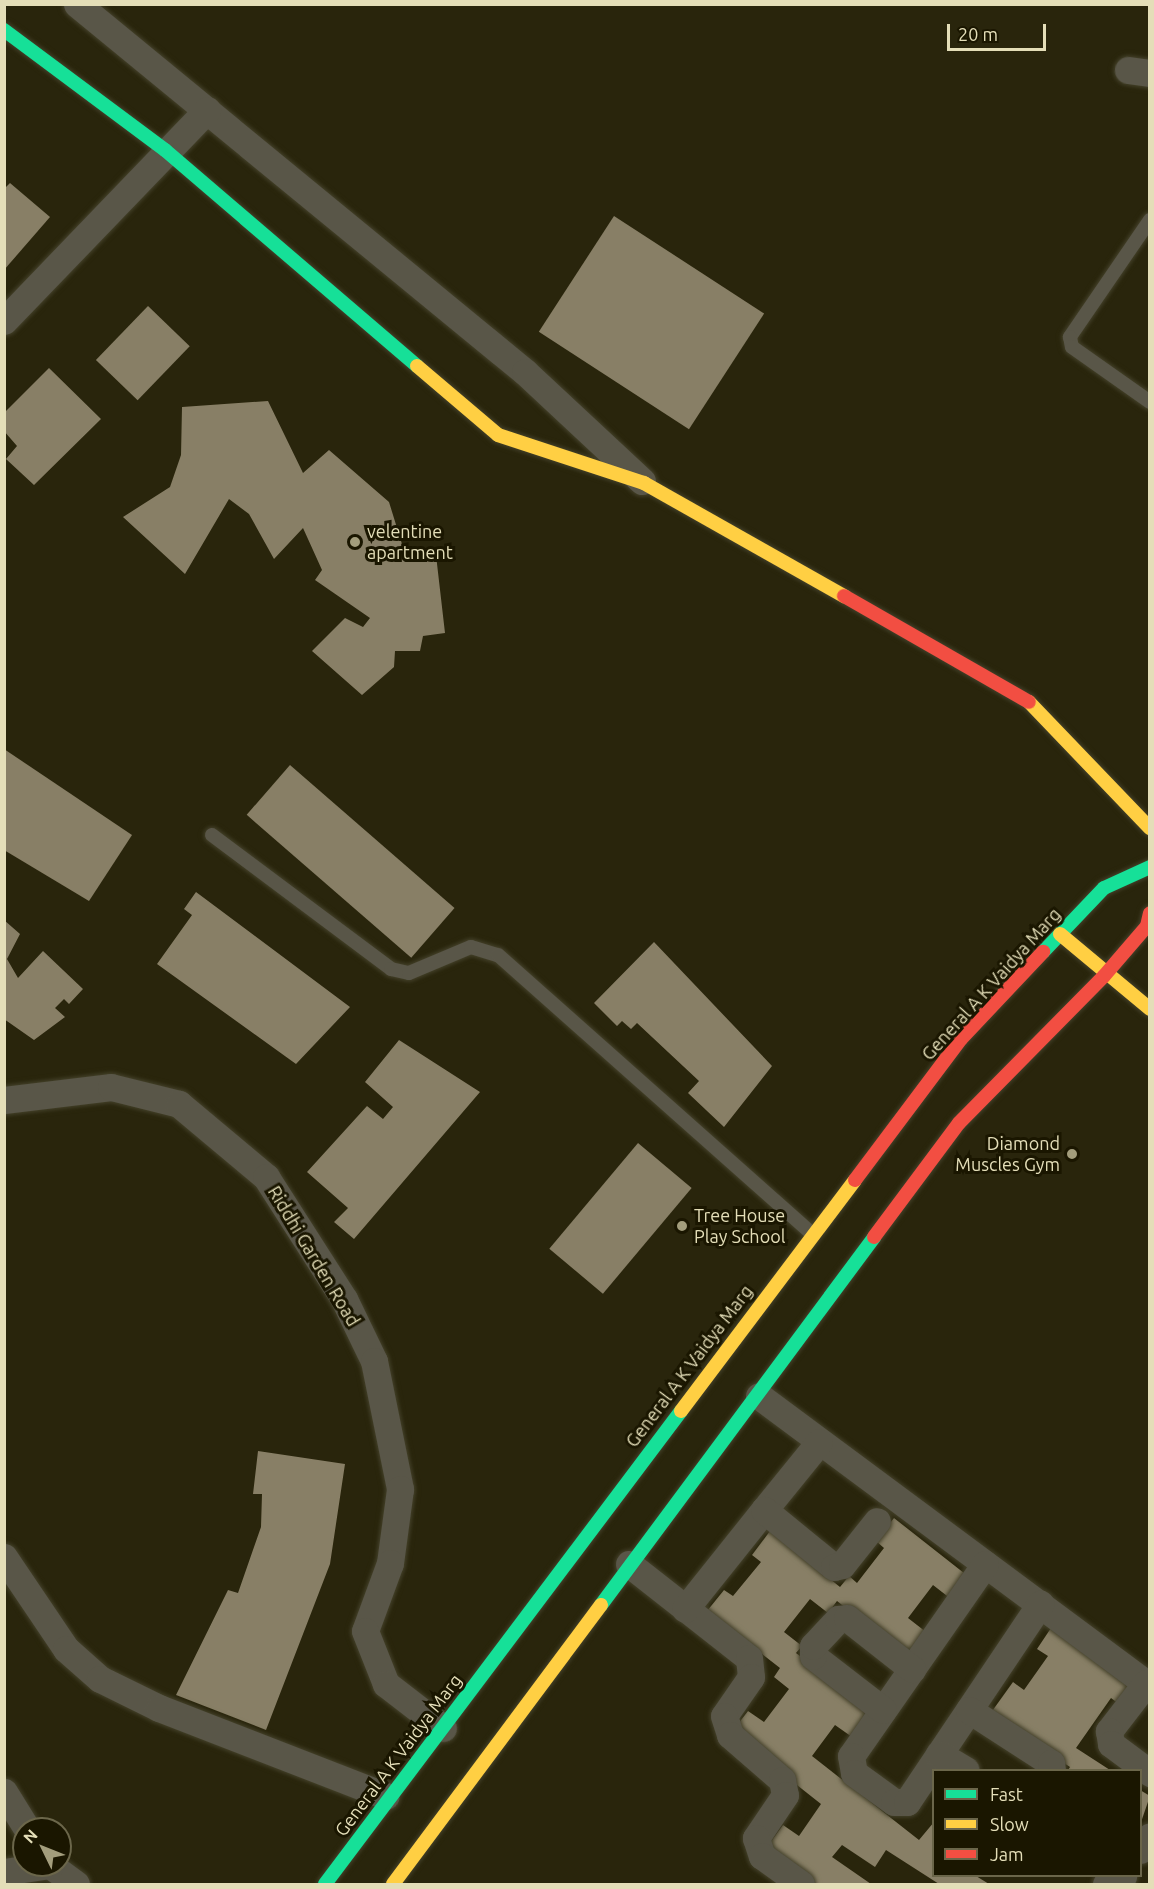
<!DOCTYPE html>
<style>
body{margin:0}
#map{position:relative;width:1154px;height:1889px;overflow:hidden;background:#29250c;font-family:Ubuntu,sans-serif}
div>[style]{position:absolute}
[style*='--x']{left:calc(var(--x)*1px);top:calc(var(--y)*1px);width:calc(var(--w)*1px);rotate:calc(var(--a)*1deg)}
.building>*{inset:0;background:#887f66;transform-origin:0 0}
.roads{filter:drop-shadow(0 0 2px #44412a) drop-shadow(0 0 2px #44412a)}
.lane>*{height:14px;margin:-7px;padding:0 7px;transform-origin:7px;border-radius:7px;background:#595648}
.street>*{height:27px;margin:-13.5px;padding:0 13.5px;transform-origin:13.5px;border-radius:13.5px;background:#595648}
.fast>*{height:14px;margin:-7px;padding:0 7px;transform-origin:7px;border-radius:7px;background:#16e098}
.slow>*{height:14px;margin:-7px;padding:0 7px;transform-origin:7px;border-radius:7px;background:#ffcf43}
.jam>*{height:14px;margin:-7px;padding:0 7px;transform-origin:7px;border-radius:7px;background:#f24e42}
.dots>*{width:16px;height:16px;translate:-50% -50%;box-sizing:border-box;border:3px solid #1a1600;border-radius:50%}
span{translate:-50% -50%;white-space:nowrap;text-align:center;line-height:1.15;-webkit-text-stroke:6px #1a1600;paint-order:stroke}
.poi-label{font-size:18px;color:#e4deb8}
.left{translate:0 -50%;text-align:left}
.right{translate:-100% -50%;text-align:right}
.street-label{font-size:18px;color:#e4deb8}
.frame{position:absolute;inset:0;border:6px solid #e4deb8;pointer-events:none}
.legend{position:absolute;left:932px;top:1769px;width:210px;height:108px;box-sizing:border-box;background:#1a1600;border:2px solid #6b664a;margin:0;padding:8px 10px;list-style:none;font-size:18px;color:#e4deb8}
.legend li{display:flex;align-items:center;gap:12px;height:30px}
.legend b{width:30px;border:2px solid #6b664a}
.north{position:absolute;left:12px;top:1817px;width:60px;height:60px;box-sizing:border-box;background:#1a1600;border:2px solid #6b664a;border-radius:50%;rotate:313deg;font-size:16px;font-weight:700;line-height:24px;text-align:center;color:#e4deb8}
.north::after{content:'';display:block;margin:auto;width:21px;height:27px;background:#a39d7c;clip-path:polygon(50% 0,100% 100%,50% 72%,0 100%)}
.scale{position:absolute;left:947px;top:24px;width:99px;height:27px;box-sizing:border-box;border:3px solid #e4deb8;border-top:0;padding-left:8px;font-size:18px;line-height:21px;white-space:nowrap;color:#e4deb8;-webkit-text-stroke:4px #1a1600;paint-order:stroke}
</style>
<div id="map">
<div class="building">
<i style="clip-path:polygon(10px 183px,50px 217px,4px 270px,4px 189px)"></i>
<i style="left:614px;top:216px;width:179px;height:138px;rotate:33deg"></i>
<i style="left:148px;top:306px;width:58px;height:75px;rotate:44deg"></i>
<i style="clip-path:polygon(49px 368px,101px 419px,34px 485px,6px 459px,17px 446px,4px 431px,4px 413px)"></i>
<i style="clip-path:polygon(268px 401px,303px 473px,329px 450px,389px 502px,406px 557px,436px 555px,445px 633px,423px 636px,420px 651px,395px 651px,394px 667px,362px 695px,312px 651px,345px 618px,363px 627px,370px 618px,315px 580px,322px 570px,303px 528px,274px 559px,249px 514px,229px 499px,185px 574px,123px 517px,170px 487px,181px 455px,182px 407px)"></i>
<i style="clip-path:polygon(4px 749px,132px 835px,89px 901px,4px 850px)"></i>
<i style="left:290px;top:765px;width:218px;height:66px;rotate:41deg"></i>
<i style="clip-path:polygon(196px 892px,350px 1007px,296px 1064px,157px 964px,192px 915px,184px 909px)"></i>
<i style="clip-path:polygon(4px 920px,20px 934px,7px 959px,18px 978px,43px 951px,83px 989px,69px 1004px,64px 999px,55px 1008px,65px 1017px,34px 1040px,4px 1019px)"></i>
<i style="clip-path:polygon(654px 942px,772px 1066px,724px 1127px,688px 1093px,699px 1081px,637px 1023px,631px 1029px,622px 1021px,617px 1026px,594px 1003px)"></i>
<i style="clip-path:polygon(399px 1040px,480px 1092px,354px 1239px,334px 1222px,348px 1208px,307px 1172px,367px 1106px,383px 1119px,393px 1107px,365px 1082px)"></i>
<i style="left:638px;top:1143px;width:70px;height:138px;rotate:40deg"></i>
<i style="clip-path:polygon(258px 1451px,345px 1464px,330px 1564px,266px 1730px,176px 1695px,228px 1590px,238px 1593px,261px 1527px,262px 1494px,253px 1494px)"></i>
<i style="clip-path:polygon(894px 1518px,969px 1577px,951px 1599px,933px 1585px,908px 1618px,926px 1632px,906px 1656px,837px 1601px,828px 1613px,810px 1599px,784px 1632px,802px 1646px,796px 1653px,872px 1711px,852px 1737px,835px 1725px,812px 1756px,919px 1840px,934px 1822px,934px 1876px,976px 1876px,989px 1884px,939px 1884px,886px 1850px,875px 1867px,842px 1845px,832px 1857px,871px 1884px,811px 1884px,764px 1851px,783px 1825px,799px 1836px,821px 1804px,731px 1733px,748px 1711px,764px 1722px,789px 1689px,774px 1677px,780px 1668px,707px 1611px,724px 1590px,733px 1596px,761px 1562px,752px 1555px,770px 1531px,840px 1587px,849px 1576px,857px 1583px,884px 1548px,876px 1541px)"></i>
<i style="clip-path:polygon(1053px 1625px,1135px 1682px,1119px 1704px,1111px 1698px,1076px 1748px,1110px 1770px,1068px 1770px,1070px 1767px,990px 1714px,1013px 1682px,1024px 1690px,1048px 1656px,1037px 1649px)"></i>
<i style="clip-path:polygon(1140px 1790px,1150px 1796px,1140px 1825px)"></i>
</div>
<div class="roads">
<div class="lane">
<i style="--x:1150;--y:220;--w:142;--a:124.4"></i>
<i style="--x:1070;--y:337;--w:10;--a:79"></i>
<i style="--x:1072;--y:347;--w:95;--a:35.2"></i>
<i style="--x:212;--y:835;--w:224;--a:36.8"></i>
<i style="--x:391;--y:969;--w:18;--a:13"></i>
<i style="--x:409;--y:973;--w:67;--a:-22.8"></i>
<i style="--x:471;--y:947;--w:28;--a:17"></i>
<i style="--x:498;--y:955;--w:419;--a:41.6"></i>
</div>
<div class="street">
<i style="--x:77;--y:4;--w:580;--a:39.4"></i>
<i style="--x:525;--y:372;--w:160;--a:43"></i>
<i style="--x:1128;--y:70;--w:22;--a:8"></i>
<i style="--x:4;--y:321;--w:293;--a:-46.1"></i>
<i style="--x:4;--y:1100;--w:108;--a:-6.9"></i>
<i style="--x:111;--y:1087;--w:70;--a:14"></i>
<i style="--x:179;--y:1104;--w:114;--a:40"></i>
<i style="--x:266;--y:1177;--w:145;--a:57.4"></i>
<i style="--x:344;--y:1299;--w:69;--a:64.2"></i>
<i style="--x:374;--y:1361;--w:131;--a:78.5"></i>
<i style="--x:400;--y:1489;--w:75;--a:97.7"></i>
<i style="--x:390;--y:1563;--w:72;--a:110.2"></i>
<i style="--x:365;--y:1631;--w:57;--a:68.4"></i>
<i style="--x:386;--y:1684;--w:72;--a:37.7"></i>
<i style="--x:759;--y:1396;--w:487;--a:36.6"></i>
<i style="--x:764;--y:1510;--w:87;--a:-51"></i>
<i style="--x:4;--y:1557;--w:111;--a:56"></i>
<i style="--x:66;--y:1649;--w:45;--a:41.4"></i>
<i style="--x:100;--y:1679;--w:66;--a:26.2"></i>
<i style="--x:159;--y:1708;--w:243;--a:21.2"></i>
<i style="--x:629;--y:1564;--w:152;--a:38.1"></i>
<i style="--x:749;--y:1658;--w:19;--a:84"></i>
<i style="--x:751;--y:1677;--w:47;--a:124.7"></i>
<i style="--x:724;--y:1716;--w:20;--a:72"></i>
<i style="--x:730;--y:1735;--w:69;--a:40.9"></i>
<i style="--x:782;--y:1780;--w:15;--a:79"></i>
<i style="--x:785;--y:1795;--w:52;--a:124"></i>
<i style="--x:756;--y:1838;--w:19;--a:72"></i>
<i style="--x:762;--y:1856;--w:48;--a:35.7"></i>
<i style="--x:985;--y:1564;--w:234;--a:124.9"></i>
<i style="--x:851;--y:1756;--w:17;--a:80"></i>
<i style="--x:854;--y:1773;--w:49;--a:35.9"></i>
<i style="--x:894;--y:1802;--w:13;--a:0"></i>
<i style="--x:907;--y:1802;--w:239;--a:-56.1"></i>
<i style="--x:685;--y:1609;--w:127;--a:-51.4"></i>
<i style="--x:764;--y:1510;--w:90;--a:39.2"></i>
<i style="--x:834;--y:1567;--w:8;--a:-14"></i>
<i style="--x:842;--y:1565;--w:56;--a:-51.5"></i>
<i style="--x:1146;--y:1683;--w:61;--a:127.6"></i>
<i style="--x:1109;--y:1731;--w:13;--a:81"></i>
<i style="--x:1111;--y:1744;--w:49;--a:36.6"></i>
<i style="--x:883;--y:1710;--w:88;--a:-142.4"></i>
<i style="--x:813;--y:1656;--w:10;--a:-90"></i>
<i style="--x:813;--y:1646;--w:37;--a:-47"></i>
<i style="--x:838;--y:1619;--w:9;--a:-6"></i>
<i style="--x:847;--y:1618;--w:83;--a:38.1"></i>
<i style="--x:969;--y:1710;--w:98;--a:32.9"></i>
<i style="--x:1051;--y:1763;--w:7;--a:82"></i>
<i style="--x:939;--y:1754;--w:31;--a:31"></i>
<i style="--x:4;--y:1792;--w:44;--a:58.1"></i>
<i style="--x:1140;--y:1850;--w:17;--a:-54"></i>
<i style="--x:50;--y:1865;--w:32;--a:36"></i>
<i style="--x:4;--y:1872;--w:47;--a:-8.7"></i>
<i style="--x:1106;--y:1884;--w:19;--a:-25"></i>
</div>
<div class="fast">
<i style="--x:4;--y:30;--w:201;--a:36.7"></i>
<i style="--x:165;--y:150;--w:332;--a:40.6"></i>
<i style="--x:1043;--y:952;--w:88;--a:-46.4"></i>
<i style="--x:1104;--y:888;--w:51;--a:-24.5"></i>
<i style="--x:601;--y:1605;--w:458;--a:-53.4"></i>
<i style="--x:325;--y:1884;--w:592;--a:-53.03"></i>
</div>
<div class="slow">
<i style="--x:417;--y:366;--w:106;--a:40.4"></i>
<i style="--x:498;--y:435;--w:154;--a:18.2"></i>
<i style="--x:644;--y:483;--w:230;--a:29.5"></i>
<i style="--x:1029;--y:702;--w:175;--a:46.2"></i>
<i style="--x:1060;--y:934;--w:117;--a:39.8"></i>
<i style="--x:681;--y:1411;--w:289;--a:-53"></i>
<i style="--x:393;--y:1884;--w:348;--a:-53.3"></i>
</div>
<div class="jam">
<i style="--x:844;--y:596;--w:213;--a:29.8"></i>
<i style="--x:855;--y:1180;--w:176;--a:-53.1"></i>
<i style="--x:961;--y:1039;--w:120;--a:-46.7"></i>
<i style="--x:874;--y:1237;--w:142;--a:-53.3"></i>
<i style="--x:959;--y:1123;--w:206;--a:-45.4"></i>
<i style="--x:1104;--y:976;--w:66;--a:-49.3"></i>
<i style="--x:1147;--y:926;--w:13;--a:-77"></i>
</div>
</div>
<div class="dots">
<i style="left:355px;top:542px;background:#a39d7c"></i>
<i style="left:1072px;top:1154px;background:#a39d7c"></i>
<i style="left:682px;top:1226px;background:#a39d7c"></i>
</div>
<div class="poi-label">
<span class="left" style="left:367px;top:542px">velentine<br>apartment</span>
<span class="right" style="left:1060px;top:1154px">Diamond<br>Muscles Gym</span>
<span class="left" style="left:694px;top:1226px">Tree House<br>Play School</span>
</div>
<div class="street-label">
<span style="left:991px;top:984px;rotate:-48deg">General A K Vaidya Marg</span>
<span style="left:314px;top:1256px;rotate:59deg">Riddhi Garden Road</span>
<span style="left:689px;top:1366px;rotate:-53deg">General A K Vaidya Marg</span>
<span style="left:398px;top:1755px;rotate:-53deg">General A K Vaidya Marg</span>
</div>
<div class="frame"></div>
<ul class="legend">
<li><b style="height:8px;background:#16e098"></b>Fast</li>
<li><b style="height:8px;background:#ffcf43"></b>Slow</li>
<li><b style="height:8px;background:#f24e42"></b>Jam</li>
</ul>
<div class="north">N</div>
<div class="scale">20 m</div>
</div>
